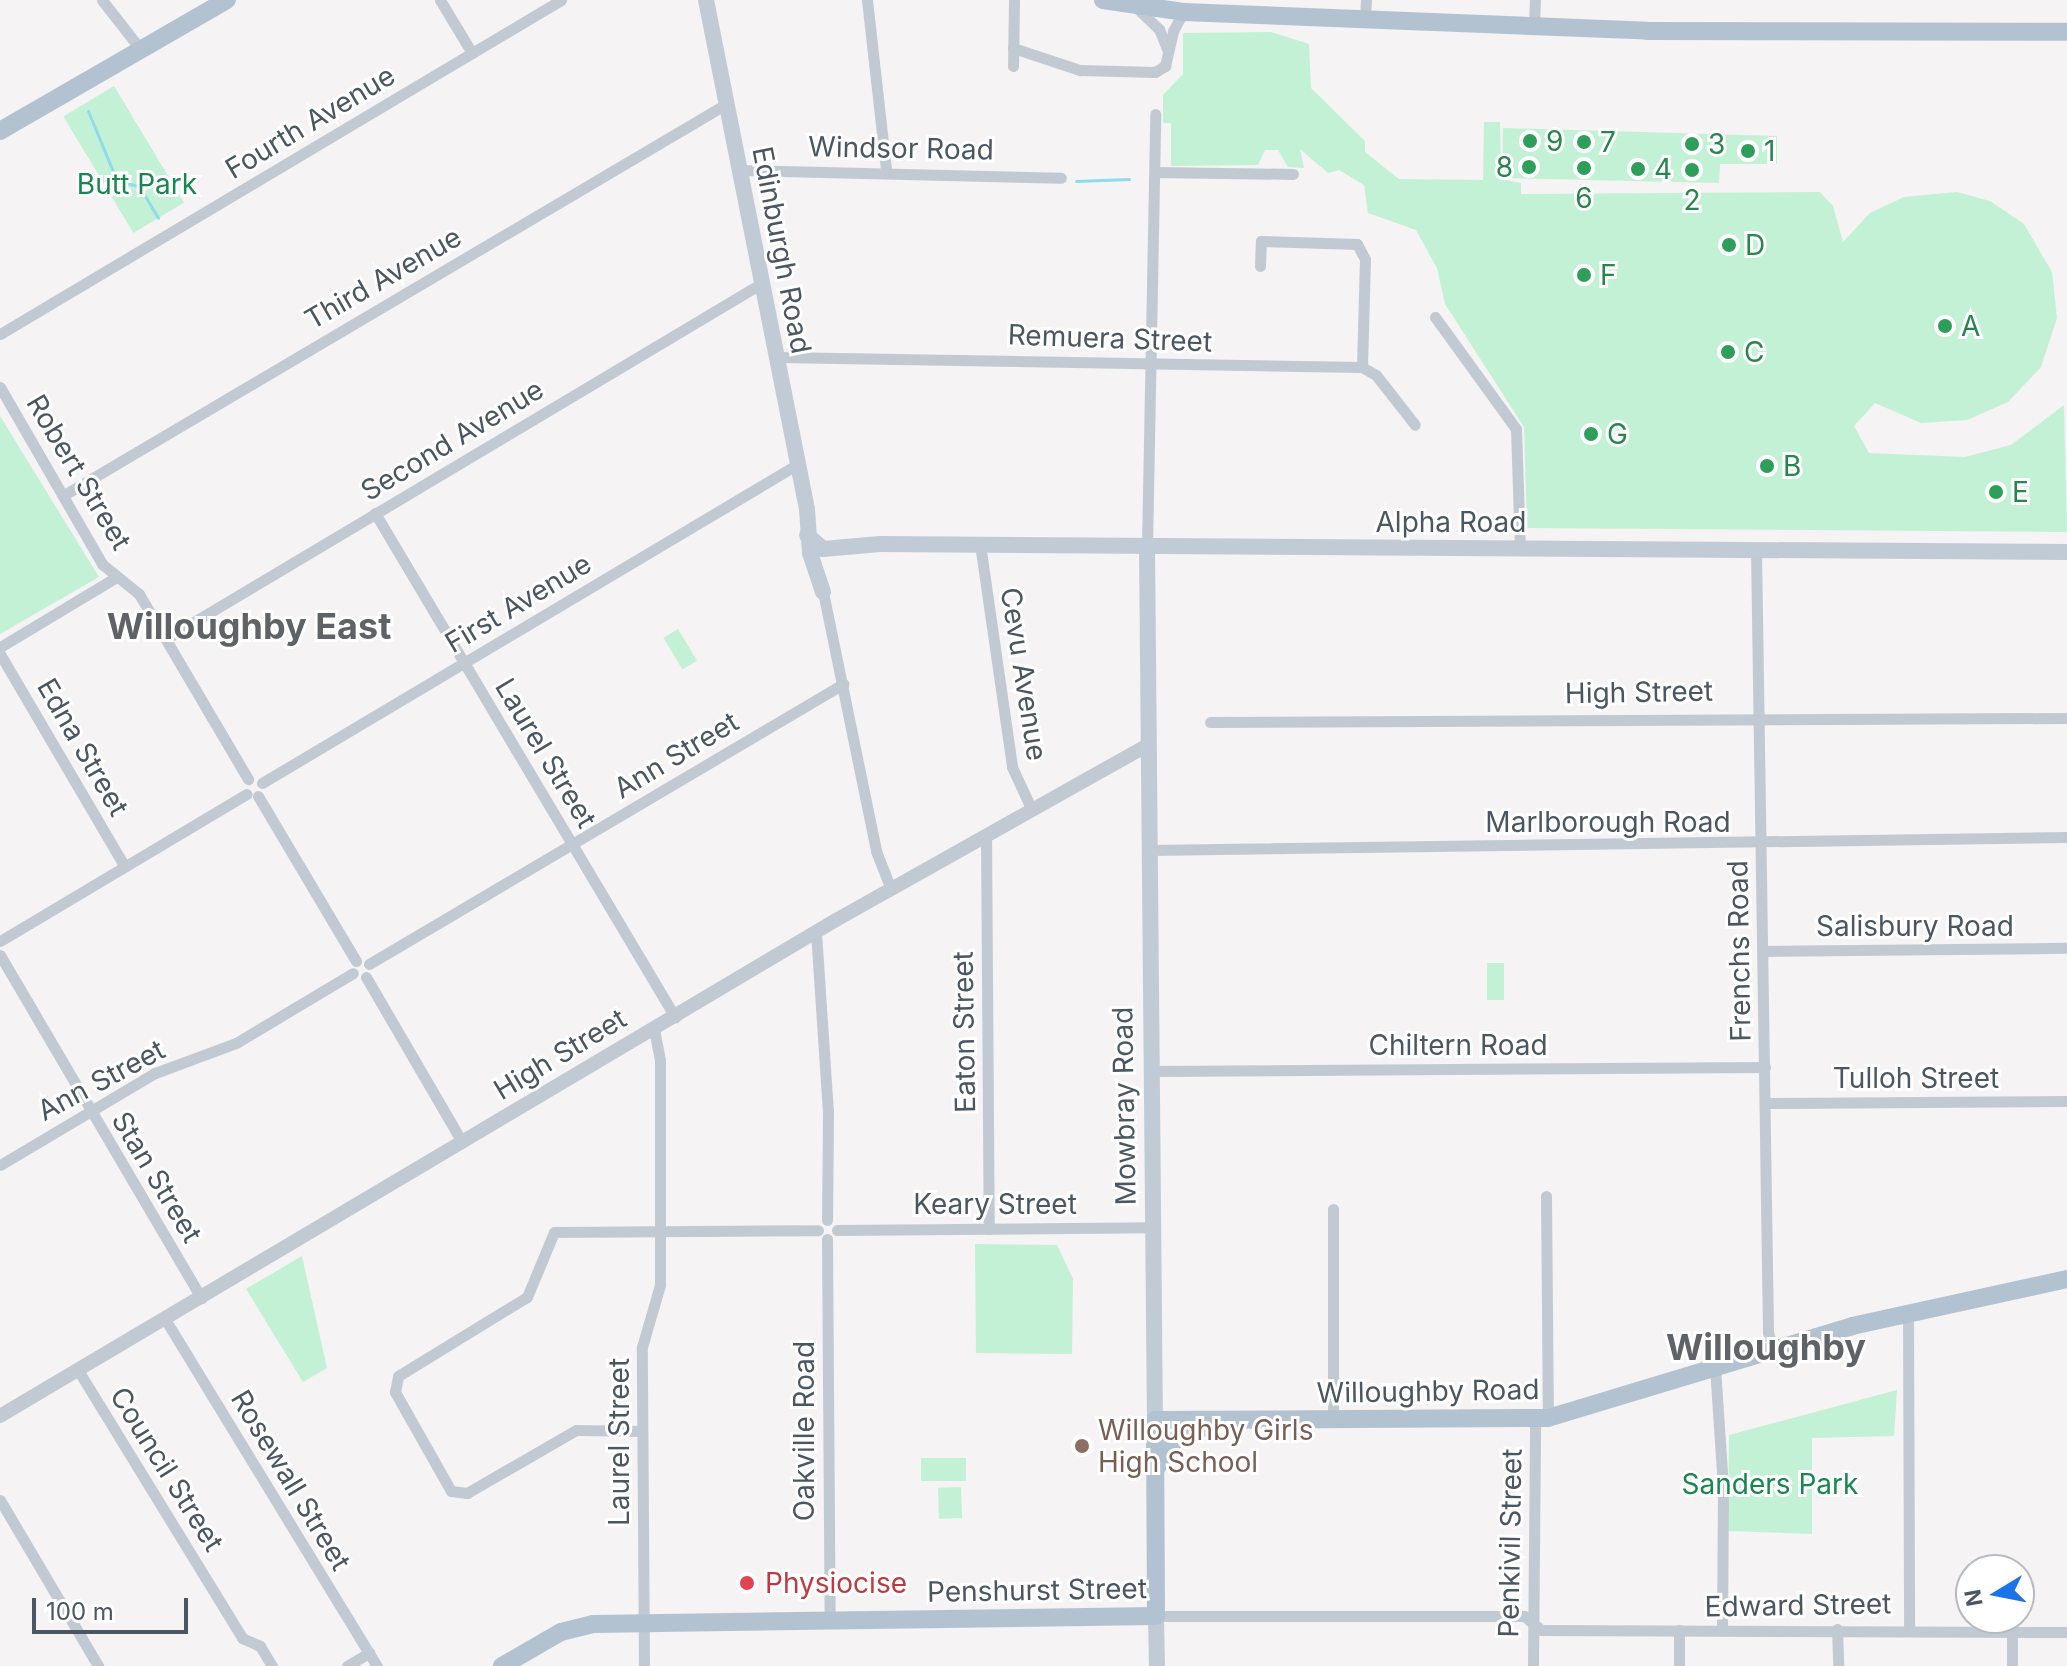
<!DOCTYPE html>
<style>
body{margin:0}
#map{position:relative;width:2067px;height:1666px;overflow:hidden;background:#f5f3f3;font-family:Inter,sans-serif}
div>[style]{position:absolute}
[style*='--x']{left:calc(var(--x)*1px);top:calc(var(--y)*1px);width:calc(var(--w)*1px);rotate:calc(var(--a)*1deg)}
.green>*{inset:0;background:#c3f1d5;transform-origin:0 0}
.stream>*{height:3px;margin:-1.5px;padding:0 1.5px;transform-origin:1.5px;border-radius:1.5px;background:#90daee}
.minor>*{height:11px;margin:-5.5px;padding:0 5.5px;transform-origin:5.5px;border-radius:5.5px;background:#c1cad2}
.tertiary>*{height:14px;margin:-7px;padding:0 7px;transform-origin:7px;border-radius:7px;background:#c1cad2}
.secondary>*{height:16px;margin:-8px;padding:0 8px;transform-origin:8px;border-radius:8px;background:#c1cbd6}
.primary>*{height:18px;margin:-9px;padding:0 9px;transform-origin:9px;border-radius:9px;background:#b3c2d1}
.dots>*{width:22px;height:22px;translate:-50% -50%;box-sizing:border-box;border:4px solid #fff;border-radius:50%}
span{translate:-50% -50%;white-space:nowrap;text-align:center;line-height:1.15;-webkit-text-stroke:6px #fff;paint-order:stroke}
.street-label{font-size:28px;color:#4a5661}
.leisure-label{font-size:28px;color:#27864d}
.left{translate:0 -50%;text-align:left}
.right{translate:-100% -50%;text-align:right}
.park-label{font-size:28px;color:#17864f}
.education-label{font-size:28px;color:#785e54}
.health-label{font-size:28px;color:#be3a42}
.district-label{font-size:36px;color:#5f6368;font-weight:700}
.north{position:absolute;left:1955px;top:1554px;width:80px;height:80px;box-sizing:border-box;background:#fff;border:2px solid #b7bbc0;border-radius:50%;rotate:260deg;font-size:22px;font-weight:700;line-height:32px;text-align:center;color:#4a5661}
.north::after{content:'';display:block;margin:auto;width:28px;height:36px;background:#1a73e8;clip-path:polygon(50% 0,100% 100%,50% 72%,0 100%)}
.scale{position:absolute;left:32px;top:1598px;width:156px;height:36px;box-sizing:border-box;border:4px solid #4a5661;border-top:0;padding-left:10px;font-size:24px;line-height:28px;white-space:nowrap;color:#4a5661;-webkit-text-stroke:6px #fff;paint-order:stroke}
</style>
<div id="map">
<div class="green">
<i style="clip-path:polygon(1271px 32px,1309px 44px,1311px 88px,1365px 141px,1365px 152px,1399px 179px,1483px 180px,1484px 122px,1500px 122px,1501px 179px,1521px 183px,1521px 194px,1820px 192px,1833px 206px,1843px 242px,1870px 213px,1904px 197px,1957px 192px,1990px 201px,2024px 224px,2052px 272px,2057px 318px,2041px 367px,2008px 402px,1967px 420px,1921px 423px,1875px 403px,1854px 426px,1869px 453px,1965px 457px,2011px 445px,2064px 405px,2067px 532px,1527px 528px,1524px 427px,1445px 304px,1437px 268px,1416px 230px,1368px 213px,1364px 185px,1339px 170px,1328px 173px,1300px 149px,1304px 168px,1288px 167px,1278px 150px,1265px 150px,1258px 165px,1171px 166px,1171px 123px,1163px 123px,1163px 95px,1183px 74px,1183px 33px)"></i>
<i style="left:114px;top:86px;width:136px;height:59px;rotate:59deg"></i>
<i style="clip-path:polygon(1503px 128px,1777px 136px,1777px 164px,1720px 164px,1719px 183px,1502px 178px)"></i>
<i style="clip-path:polygon(0 416px,99px 577px,0 634px)"></i>
<i style="left:678px;top:629px;width:37px;height:17px;rotate:59deg"></i>
<i style="left:1487px;top:963px;width:17px;height:37px"></i>
<i style="clip-path:polygon(975px 1244px,1057px 1245px,1073px 1279px,1072px 1354px,976px 1353px)"></i>
<i style="clip-path:polygon(302px 1256px,327px 1368px,303px 1382px,246px 1289px)"></i>
<i style="clip-path:polygon(1897px 1390px,1894px 1436px,1812px 1438px,1812px 1534px,1728px 1531px,1729px 1435px)"></i>
<i style="left:966px;top:1458px;width:23px;height:45px;rotate:90deg"></i>
<i style="left:961px;top:1487px;width:31px;height:23px;rotate:88deg"></i>
</div>
<div class="stream">
<i style="--x:88;--y:111;--w:76;--a:67.5"></i>
<i style="--x:117;--y:181;--w:23;--a:13"></i>
<i style="--x:139;--y:186;--w:37;--a:59"></i>
<i style="--x:1076;--y:181;--w:53;--a:-2.2"></i>
</div>
<div class="minor">
<i style="--x:102;--y:0;--w:63;--a:52"></i>
<i style="--x:440;--y:0;--w:62;--a:58.9"></i>
<i style="--x:867;--y:0;--w:171;--a:83.6"></i>
<i style="--x:1138;--y:9;--w:29;--a:44"></i>
<i style="--x:1159;--y:29;--w:24;--a:68"></i>
<i style="--x:1365;--y:19;--w:19;--a:-87"></i>
<i style="--x:1534;--y:26;--w:26;--a:-88"></i>
<i style="--x:1013;--y:48;--w:71;--a:18.2"></i>
<i style="--x:1080;--y:70;--w:75;--a:1.5"></i>
<i style="--x:1155;--y:72;--w:12;--a:-31"></i>
<i style="--x:1165;--y:66;--w:36;--a:-77"></i>
<i style="--x:1173;--y:31;--w:21;--a:-62"></i>
<i style="--x:1013;--y:66;--w:66;--a:-89.1"></i>
<i style="--x:739;--y:170;--w:322;--a:1.4"></i>
<i style="--x:1155;--y:172;--w:138;--a:0.8"></i>
<i style="--x:1260;--y:266;--w:25;--a:-88"></i>
<i style="--x:1261;--y:241;--w:96;--a:1.8"></i>
<i style="--x:1357;--y:244;--w:17;--a:62"></i>
<i style="--x:1365;--y:259;--w:108;--a:91.6"></i>
<i style="--x:1435;--y:317;--w:138;--a:54.1"></i>
<i style="--x:1516;--y:429;--w:119;--a:88.1"></i>
<i style="--x:0;--y:334;--w:653;--a:-30.77"></i>
<i style="--x:777;--y:357;--w:585;--a:0.98"></i>
<i style="--x:1362;--y:367;--w:16;--a:30"></i>
<i style="--x:1376;--y:375;--w:63;--a:52"></i>
<i style="--x:0;--y:387;--w:204;--a:60"></i>
<i style="--x:102;--y:564;--w:48;--a:39"></i>
<i style="--x:139;--y:594;--w:215;--a:59.5"></i>
<i style="--x:64;--y:495;--w:769;--a:-30.57"></i>
<i style="--x:375;--y:513;--w:587;--a:59.24"></i>
<i style="--x:980;--y:544;--w:225;--a:81.8"></i>
<i style="--x:1012;--y:767;--w:45;--a:65.1"></i>
<i style="--x:1147;--y:546;--w:432;--a:-88.9"></i>
<i style="--x:1756;--y:550;--w:782;--a:89.12"></i>
<i style="--x:1768;--y:1332;--w:18;--a:74"></i>
<i style="--x:823;--y:592;--w:264;--a:78.4"></i>
<i style="--x:876;--y:851;--w:41;--a:68.5"></i>
<i style="--x:167;--y:638;--w:693;--a:-30.82"></i>
<i style="--x:0;--y:647;--w:134;--a:-31"></i>
<i style="--x:0;--y:654;--w:245;--a:59.6"></i>
<i style="--x:1210;--y:722;--w:857;--a:-0.27"></i>
<i style="--x:262;--y:783;--w:624;--a:-30.76"></i>
<i style="--x:258;--y:796;--w:192;--a:59.3"></i>
<i style="--x:986;--y:834;--w:395;--a:89.6"></i>
<i style="--x:1150;--y:850;--w:917;--a:-0.81"></i>
<i style="--x:816;--y:932;--w:180;--a:86.2"></i>
<i style="--x:828;--y:1112;--w:108;--a:90.5"></i>
<i style="--x:0;--y:941;--w:287;--a:-30.8"></i>
<i style="--x:1763;--y:951;--w:304;--a:-0.6"></i>
<i style="--x:0;--y:955;--w:398;--a:59.6"></i>
<i style="--x:369;--y:964;--w:551;--a:-30.57"></i>
<i style="--x:366;--y:977;--w:191;--a:59.8"></i>
<i style="--x:1152;--y:1071;--w:613;--a:-0.37"></i>
<i style="--x:1765;--y:1103;--w:302;--a:-0.4"></i>
<i style="--x:0;--y:1165;--w:180;--a:-30.7"></i>
<i style="--x:155;--y:1073;--w:86;--a:-20.3"></i>
<i style="--x:236;--y:1043;--w:136;--a:-30.9"></i>
<i style="--x:1546;--y:1196;--w:222;--a:89.5"></i>
<i style="--x:1333;--y:1209;--w:212;--a:90"></i>
<i style="--x:837;--y:1230;--w:317;--a:-0.5"></i>
<i style="--x:827;--y:1239;--w:383;--a:89.6"></i>
<i style="--x:1908;--y:1311;--w:317;--a:89.8"></i>
<i style="--x:165;--y:1319;--w:407;--a:58.6"></i>
<i style="--x:1715;--y:1367;--w:122;--a:86.2"></i>
<i style="--x:1723;--y:1489;--w:141;--a:90.4"></i>
<i style="--x:78;--y:1370;--w:314;--a:58.5"></i>
<i style="--x:242;--y:1638;--w:20;--a:24"></i>
<i style="--x:260;--y:1646;--w:23;--a:59"></i>
<i style="--x:642;--y:1431;--w:66;--a:-179.1"></i>
<i style="--x:576;--y:1430;--w:126;--a:150"></i>
<i style="--x:467;--y:1493;--w:16;--a:-173"></i>
<i style="--x:451;--y:1491;--w:114;--a:-119.5"></i>
<i style="--x:395;--y:1392;--w:16;--a:-79"></i>
<i style="--x:398;--y:1376;--w:151;--a:-31.5"></i>
<i style="--x:527;--y:1297;--w:70;--a:-67.4"></i>
<i style="--x:554;--y:1232;--w:264;--a:-0.4"></i>
<i style="--x:0;--y:1500;--w:193;--a:59.4"></i>
<i style="--x:1156;--y:1616;--w:368;--a:0"></i>
<i style="--x:1524;--y:1616;--w:22;--a:39"></i>
<i style="--x:1541;--y:1630;--w:526;--a:0.22"></i>
<i style="--x:2012;--y:1628;--w:38;--a:90"></i>
<i style="--x:1837;--y:1629;--w:37;--a:88"></i>
<i style="--x:1679;--y:1630;--w:36;--a:90"></i>
<i style="--x:347;--y:1666;--w:26;--a:-31"></i>
<i style="--x:644;--y:1666;--w:319;--a:-90.4"></i>
<i style="--x:642;--y:1347;--w:65;--a:-73.8"></i>
<i style="--x:660;--y:1285;--w:225;--a:-90"></i>
<i style="--x:660;--y:1060;--w:32;--a:-101"></i>
<i style="--x:1533;--y:1666;--w:246;--a:-89.5"></i>
</div>
<div class="tertiary">
<i style="--x:0;--y:1416;--w:972;--a:-30.68"></i>
<i style="--x:836;--y:920;--w:359;--a:-29.3"></i>
</div>
<div class="secondary">
<i style="--x:706;--y:0;--w:519;--a:78.78"></i>
<i style="--x:807;--y:509;--w:44;--a:86.1"></i>
<i style="--x:810;--y:553;--w:41;--a:71.6"></i>
<i style="--x:807;--y:535;--w:21;--a:41"></i>
<i style="--x:823;--y:549;--w:57;--a:-5"></i>
<i style="--x:880;--y:544;--w:1187;--a:0.39"></i>
<i style="--x:1147;--y:546;--w:874;--a:89.48"></i>
<i style="--x:1156;--y:1616;--w:50;--a:88.9"></i>
</div>
<div class="primary">
<i style="--x:1103;--y:0;--w:81;--a:8.5"></i>
<i style="--x:1183;--y:12;--w:464;--a:2.3"></i>
<i style="--x:1647;--y:31;--w:420;--a:0.1"></i>
<i style="--x:0;--y:131;--w:262;--a:-30"></i>
<i style="--x:1157;--y:1467;--w:32;--a:-56"></i>
<i style="--x:1175;--y:1440;--w:37;--a:-24"></i>
<i style="--x:502;--y:1666;--w:68;--a:-30"></i>
<i style="--x:561;--y:1632;--w:33;--a:-14"></i>
<i style="--x:593;--y:1624;--w:563;--a:-0.81"></i>
<i style="--x:1156;--y:1616;--w:196;--a:-90.3"></i>
<i style="--x:1155;--y:1420;--w:393;--a:-0.3"></i>
<i style="--x:1548;--y:1418;--w:318;--a:-16.8"></i>
<i style="--x:1852;--y:1326;--w:220;--a:-12.3"></i>
</div>
<div class="dots">
<i style="left:1530px;top:141px;background:#2e9e5b"></i>
<i style="left:1584px;top:142px;background:#2e9e5b"></i>
<i style="left:1692px;top:144px;background:#2e9e5b"></i>
<i style="left:1748px;top:151px;background:#2e9e5b"></i>
<i style="left:1529px;top:167px;background:#2e9e5b"></i>
<i style="left:1584px;top:168px;background:#2e9e5b"></i>
<i style="left:1638px;top:169px;background:#2e9e5b"></i>
<i style="left:1692px;top:170px;background:#2e9e5b"></i>
<i style="left:1729px;top:245px;background:#2e9e5b"></i>
<i style="left:1584px;top:275px;background:#2e9e5b"></i>
<i style="left:1945px;top:326px;background:#2e9e5b"></i>
<i style="left:1728px;top:352px;background:#2e9e5b"></i>
<i style="left:1591px;top:434px;background:#2e9e5b"></i>
<i style="left:1767px;top:466px;background:#2e9e5b"></i>
<i style="left:1996px;top:492px;background:#2e9e5b"></i>
<i style="left:1082px;top:1446px;background:#8d6e63"></i>
<i style="left:747px;top:1583px;background:#e0444e"></i>
</div>
<div class="street-label">
<span style="left:310px;top:122px;rotate:-31deg">Fourth Avenue</span>
<span style="left:901px;top:148px;rotate:1deg">Windsor Road</span>
<span style="left:782px;top:250px;rotate:79deg">Edinburgh Road</span>
<span style="left:383px;top:278px;rotate:-30deg">Third Avenue</span>
<span style="left:1110px;top:338px;rotate:2deg">Remuera Street</span>
<span style="left:452px;top:440px;rotate:-31deg">Second Avenue</span>
<span style="left:79px;top:472px;rotate:59deg">Robert Street</span>
<span style="left:1451px;top:522px">Alpha Road</span>
<span style="left:518px;top:603px;rotate:-31deg">First Avenue</span>
<span style="left:1024px;top:674px;rotate:81deg">Cevu Avenue</span>
<span style="left:1639px;top:692px;rotate:-1deg">High Street</span>
<span style="left:83px;top:747px;rotate:60deg">Edna Street</span>
<span style="left:546px;top:753px;rotate:59deg">Laurel Street</span>
<span style="left:676px;top:755px;rotate:-31deg">Ann Street</span>
<span style="left:1608px;top:822px">Marlborough Road</span>
<span style="left:1915px;top:926px">Salisbury Road</span>
<span style="left:1739px;top:951px;rotate:-91deg">Frenchs Road</span>
<span style="left:964px;top:1032px;rotate:-91deg">Eaton Street</span>
<span style="left:1458px;top:1045px">Chiltern Road</span>
<span style="left:560px;top:1054px;rotate:-31deg">High Street</span>
<span style="left:1916px;top:1078px">Tulloh Street</span>
<span style="left:101px;top:1080px;rotate:-28deg">Ann Street</span>
<span style="left:1124px;top:1106px;rotate:-91deg">Mowbray Road</span>
<span style="left:157px;top:1177px;rotate:59deg">Stan Street</span>
<span style="left:995px;top:1204px">Keary Street</span>
<span style="left:1428px;top:1391px;rotate:-1deg">Willoughby Road</span>
<span style="left:804px;top:1431px;rotate:-90deg">Oakville Road</span>
<span style="left:619px;top:1442px;rotate:-90deg">Laurel Street</span>
<span style="left:167px;top:1469px;rotate:58deg">Council Street</span>
<span style="left:291px;top:1480px;rotate:59deg">Rosewall Street</span>
<span style="left:1510px;top:1543px;rotate:-89deg">Penkivil Street</span>
<span style="left:1037px;top:1590px;rotate:-1deg">Penshurst Street</span>
<span style="left:1798px;top:1605px;rotate:-1deg">Edward Street</span>
</div>
<div class="leisure-label">
<span class="left" style="left:1546px;top:141px">9</span>
<span class="left" style="left:1600px;top:142px">7</span>
<span class="left" style="left:1708px;top:144px">3</span>
<span class="left" style="left:1764px;top:151px">1</span>
<span class="right" style="left:1513px;top:167px">8</span>
<span class="left" style="left:1654px;top:169px">4</span>
<span style="left:1584px;top:198px">6</span>
<span style="left:1692px;top:200px">2</span>
<span class="left" style="left:1745px;top:245px">D</span>
<span class="left" style="left:1600px;top:275px">F</span>
<span class="left" style="left:1961px;top:326px">A</span>
<span class="left" style="left:1744px;top:352px">C</span>
<span class="left" style="left:1607px;top:434px">G</span>
<span class="left" style="left:1783px;top:466px">B</span>
<span class="left" style="left:2012px;top:492px">E</span>
</div>
<div class="park-label">
<span style="left:137px;top:184px">Butt Park</span>
<span style="left:1770px;top:1484px">Sanders Park</span>
</div>
<div class="education-label">
<span class="left" style="left:1098px;top:1446px">Willoughby Girls<br>High School</span>
</div>
<div class="health-label">
<span class="left" style="left:765px;top:1583px">Physiocise</span>
</div>
<div class="district-label">
<span style="left:249px;top:627px">Willoughby East</span>
<span style="left:1766px;top:1348px">Willoughby</span>
</div>
<div class="north">N</div>
<div class="scale">100 m</div>
</div>
